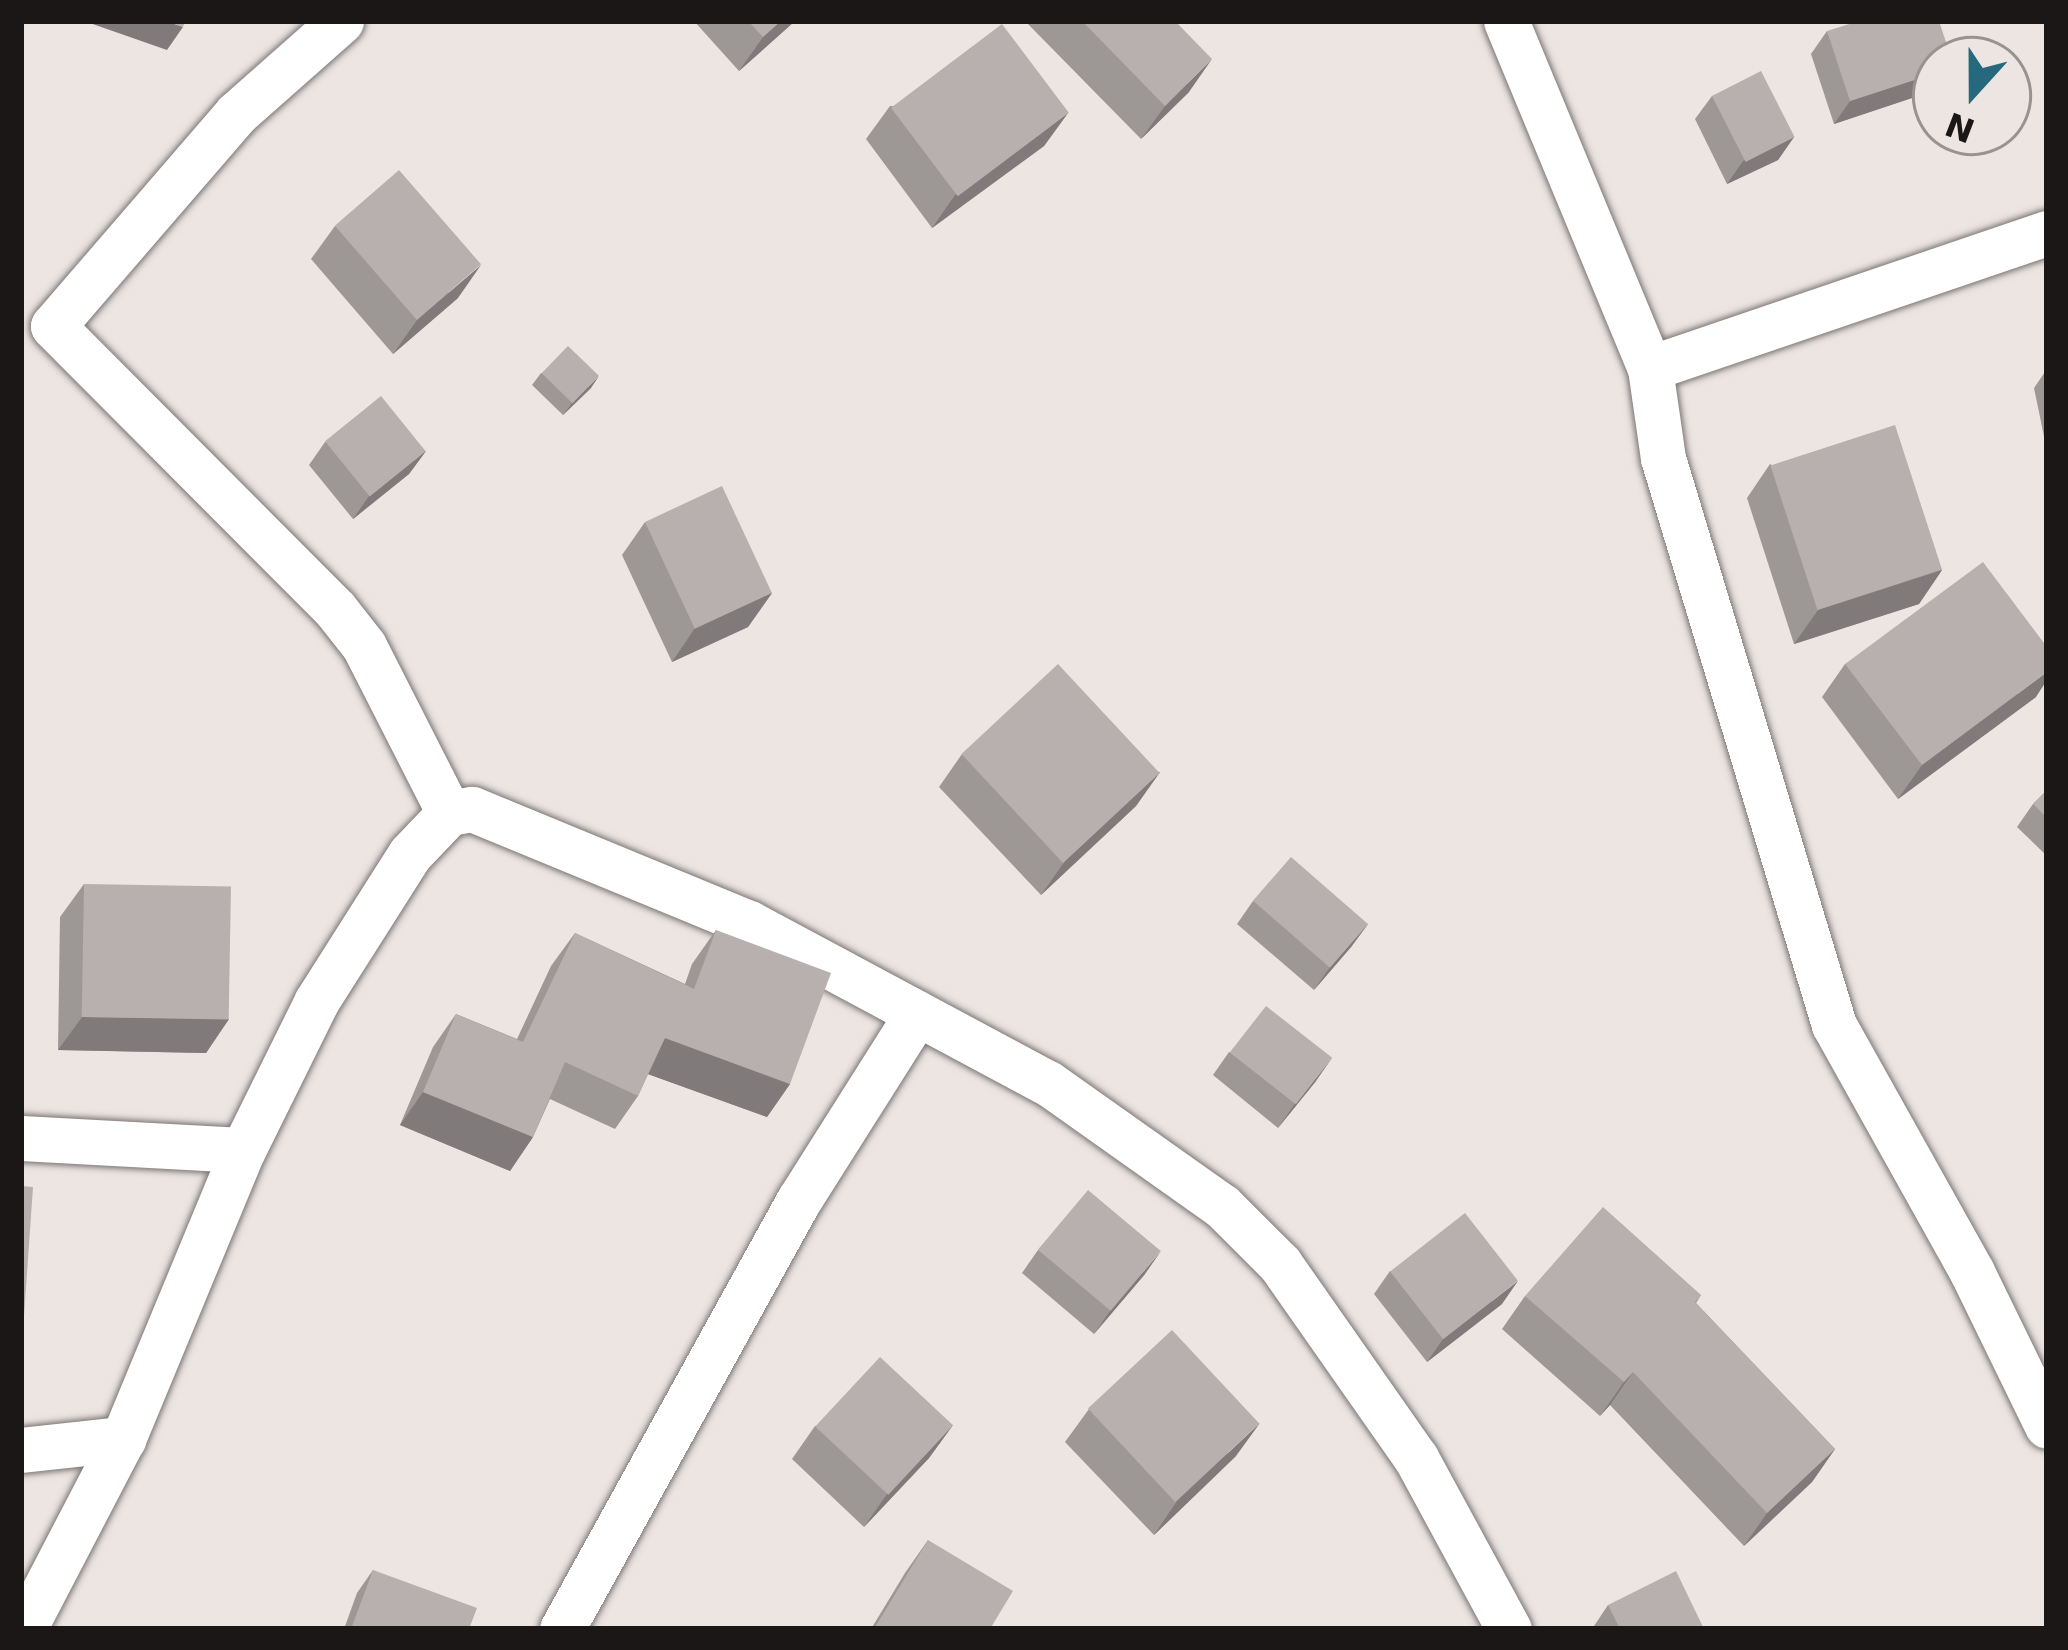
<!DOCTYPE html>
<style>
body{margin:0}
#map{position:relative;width:2068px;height:1650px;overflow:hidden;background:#ece5e2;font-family:"DejaVu Sans",sans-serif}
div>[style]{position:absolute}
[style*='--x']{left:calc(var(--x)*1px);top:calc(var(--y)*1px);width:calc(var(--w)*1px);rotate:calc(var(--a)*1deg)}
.roads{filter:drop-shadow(0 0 3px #7c7674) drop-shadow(0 0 3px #7c7674)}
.minor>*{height:45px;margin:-22.5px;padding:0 22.5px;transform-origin:22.5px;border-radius:22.5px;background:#fff}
.wall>*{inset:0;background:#9d9796}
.shaded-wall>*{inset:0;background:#807b7a}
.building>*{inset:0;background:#b7b0ae;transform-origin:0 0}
span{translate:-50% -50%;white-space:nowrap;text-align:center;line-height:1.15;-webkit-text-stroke:12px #ece5e2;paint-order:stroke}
.frame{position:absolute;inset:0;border:24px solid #1a1716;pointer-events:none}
.north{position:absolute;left:1912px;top:36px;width:120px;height:120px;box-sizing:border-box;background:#ece5e2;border:3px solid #989390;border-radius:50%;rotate:201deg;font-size:33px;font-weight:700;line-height:48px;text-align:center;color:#1a1716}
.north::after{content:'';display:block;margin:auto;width:42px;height:54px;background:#27697c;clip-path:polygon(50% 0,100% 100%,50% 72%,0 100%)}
</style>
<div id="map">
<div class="roads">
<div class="minor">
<i style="--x:341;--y:21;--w:140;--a:138.5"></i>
<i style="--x:236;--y:114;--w:280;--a:130.8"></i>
<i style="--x:53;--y:326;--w:400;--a:45.1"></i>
<i style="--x:335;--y:609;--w:47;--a:51.9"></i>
<i style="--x:364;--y:646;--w:187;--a:63"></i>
<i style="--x:1506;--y:21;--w:376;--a:67.5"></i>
<i style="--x:1650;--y:368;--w:91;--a:81.8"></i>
<i style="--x:1663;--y:458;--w:592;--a:73.22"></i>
<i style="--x:1834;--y:1025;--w:283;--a:60.8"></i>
<i style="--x:1972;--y:1272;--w:171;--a:64"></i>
<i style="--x:1650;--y:368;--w:419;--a:-18.8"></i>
<i style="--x:21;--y:1138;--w:222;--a:3.1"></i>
<i style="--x:243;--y:1150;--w:165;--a:-63.7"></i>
<i style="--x:316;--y:1002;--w:175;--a:-57.6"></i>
<i style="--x:410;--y:854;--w:57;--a:-46.4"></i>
<i style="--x:449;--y:813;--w:23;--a:-10"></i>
<i style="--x:472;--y:809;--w:300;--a:22.4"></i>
<i style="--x:749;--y:923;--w:339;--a:28.2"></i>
<i style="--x:1048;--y:1083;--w:213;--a:35.3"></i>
<i style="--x:1222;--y:1206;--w:82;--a:45"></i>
<i style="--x:1280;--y:1264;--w:237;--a:55"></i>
<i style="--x:1416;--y:1458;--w:195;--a:61.5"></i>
<i style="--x:21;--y:1450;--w:103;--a:-6.2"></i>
<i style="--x:123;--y:1439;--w:313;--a:-67.5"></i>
<i style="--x:24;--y:1629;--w:214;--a:-62.5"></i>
<i style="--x:562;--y:1629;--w:490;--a:-61.1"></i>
<i style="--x:799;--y:1200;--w:221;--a:-57.7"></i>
</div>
</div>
<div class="wall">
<i style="clip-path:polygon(694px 21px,795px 21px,739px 71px)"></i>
<i style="clip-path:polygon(1025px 21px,1175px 21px,1189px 92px,1141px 139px)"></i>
<i style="clip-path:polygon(1827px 31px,1936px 60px,1936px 90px,1834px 124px,1811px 54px)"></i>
<i style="clip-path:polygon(1712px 96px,1794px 137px,1778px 160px,1727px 184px,1695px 119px)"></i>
<i style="clip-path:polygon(890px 106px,1068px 113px,1044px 146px,932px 228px,866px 139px)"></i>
<i style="clip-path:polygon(335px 226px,458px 298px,393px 354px,311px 259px)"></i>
<i style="clip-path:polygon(2047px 369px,2047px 451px,2034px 388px)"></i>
<i style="clip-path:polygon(541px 373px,591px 388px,563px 415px,532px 385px)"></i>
<i style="clip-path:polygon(325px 442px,426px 451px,409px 474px,353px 519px,309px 465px)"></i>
<i style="clip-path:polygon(1770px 464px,1942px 570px,1919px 604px,1794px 644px,1747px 498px)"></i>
<i style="clip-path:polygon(645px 522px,772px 593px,748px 627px,672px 662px,622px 555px)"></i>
<i style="clip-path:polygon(1845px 664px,2036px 697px,1898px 799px,1822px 697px)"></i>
<i style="clip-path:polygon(962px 754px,1160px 772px,1136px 806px,1041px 895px,939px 787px)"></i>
<i style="clip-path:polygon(2047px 790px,2047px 856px,2017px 827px,2033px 804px)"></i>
<i style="clip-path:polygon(84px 884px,229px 1019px,206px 1053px,58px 1050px,60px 917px)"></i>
<i style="clip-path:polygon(1253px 901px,1368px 924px,1351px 947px,1314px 990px,1237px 924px)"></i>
<i style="clip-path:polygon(716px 930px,790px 1084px,767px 1117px,648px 1074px,638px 1096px,615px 1129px,550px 1099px,533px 1137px,510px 1171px,400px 1125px,433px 1047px,456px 1014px,517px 1039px,551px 966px,575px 933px,685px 984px,692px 964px)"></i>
<i style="clip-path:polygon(1229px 1052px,1316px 1081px,1278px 1128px,1213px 1075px)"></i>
<i style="clip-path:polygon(1038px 1250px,1145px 1274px,1094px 1334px,1022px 1273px)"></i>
<i style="clip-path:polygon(1390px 1271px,1502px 1304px,1427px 1362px,1374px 1294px)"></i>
<i style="clip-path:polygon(1701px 1295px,1696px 1303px,1835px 1449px,1812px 1482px,1744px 1546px,1610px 1405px,1600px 1416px,1502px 1329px,1525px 1296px)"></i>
<i style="clip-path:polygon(1089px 1409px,1236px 1456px,1154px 1535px,1065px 1442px)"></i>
<i style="clip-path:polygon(953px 1425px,929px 1458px,864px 1527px,792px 1459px,815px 1426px)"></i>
<i style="clip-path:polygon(928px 1540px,990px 1629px,871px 1629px,905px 1573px)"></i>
<i style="clip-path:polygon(373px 1570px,469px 1629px,344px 1629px,357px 1593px)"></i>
<i style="clip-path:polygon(1608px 1605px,1704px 1629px,1592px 1629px)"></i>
</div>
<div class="shaded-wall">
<i style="clip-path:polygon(84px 21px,166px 21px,183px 27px,167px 50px)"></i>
<i style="clip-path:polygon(781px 21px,795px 21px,739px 71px,763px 37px)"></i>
<i style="clip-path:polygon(1212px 59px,1189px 92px,1141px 139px,1165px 106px)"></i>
<i style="clip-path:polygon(1936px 73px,1936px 90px,1834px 124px,1850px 101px)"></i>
<i style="clip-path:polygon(1068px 113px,1044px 146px,932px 228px,955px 195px)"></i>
<i style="clip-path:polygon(1794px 137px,1778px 160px,1727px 184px,1743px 161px)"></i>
<i style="clip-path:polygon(481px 265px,458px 298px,393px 354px,417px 320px)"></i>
<i style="clip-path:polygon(599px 376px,591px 388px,563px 415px,572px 403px)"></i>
<i style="clip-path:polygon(426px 451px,409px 474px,353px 519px,369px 496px)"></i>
<i style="clip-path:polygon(1942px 570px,1919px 604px,1794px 644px,1818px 610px)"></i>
<i style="clip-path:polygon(772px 593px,748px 627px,672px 662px,695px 628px)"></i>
<i style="clip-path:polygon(2047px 672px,2047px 680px,2036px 697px,1898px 799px,1922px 765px)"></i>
<i style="clip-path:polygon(1160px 772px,1136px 806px,1041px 895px,1065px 861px)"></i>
<i style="clip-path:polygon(1368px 924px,1351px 947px,1314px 990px,1330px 967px)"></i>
<i style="clip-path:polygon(82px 1017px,229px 1019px,206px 1053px,58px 1050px)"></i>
<i style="clip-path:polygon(665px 1038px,790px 1084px,767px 1117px,642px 1072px)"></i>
<i style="clip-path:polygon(1332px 1058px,1316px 1081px,1278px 1128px,1294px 1105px)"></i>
<i style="clip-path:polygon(423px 1092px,533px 1137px,510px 1171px,400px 1125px)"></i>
<i style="clip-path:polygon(1161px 1251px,1145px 1274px,1094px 1334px,1110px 1311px)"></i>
<i style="clip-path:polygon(1518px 1281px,1502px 1304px,1427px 1362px,1443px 1339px)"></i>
<i style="clip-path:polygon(1633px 1372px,1610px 1405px,1600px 1416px,1624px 1382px)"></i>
<i style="clip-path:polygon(1260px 1423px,1236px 1456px,1154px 1535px,1177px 1501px)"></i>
<i style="clip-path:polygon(953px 1425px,929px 1458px,864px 1527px,887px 1494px)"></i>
<i style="clip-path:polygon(1835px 1449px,1812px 1482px,1744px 1546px,1767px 1513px)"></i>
</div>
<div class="building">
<i style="clip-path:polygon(166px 21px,185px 21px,183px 27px)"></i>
<i style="clip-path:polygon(748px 21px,781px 21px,763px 37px)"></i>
<i style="clip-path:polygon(1082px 21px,1175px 21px,1212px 59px,1165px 106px)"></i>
<i style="clip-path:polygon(1859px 21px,1939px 21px,1952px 60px,1936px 60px,1936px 73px,1850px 101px,1827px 31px)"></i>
<i style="left:1002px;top:24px;width:111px;height:139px;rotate:53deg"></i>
<i style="left:1761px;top:71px;width:74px;height:55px;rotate:63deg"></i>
<i style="left:399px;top:170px;width:125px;height:85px;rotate:49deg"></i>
<i style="left:568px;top:346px;width:43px;height:38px;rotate:44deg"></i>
<i style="left:381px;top:396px;width:71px;height:72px;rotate:51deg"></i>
<i style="left:1895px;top:425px;width:152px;height:131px;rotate:72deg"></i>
<i style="left:722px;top:486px;width:118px;height:85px;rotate:65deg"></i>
<i style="clip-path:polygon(1983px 562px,2047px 647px,2047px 672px,1922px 765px,1845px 664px)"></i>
<i style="left:1058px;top:664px;width:149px;height:132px;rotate:47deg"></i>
<i style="clip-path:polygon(2047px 790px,2047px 818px,2033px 804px)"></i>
<i style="left:1291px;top:857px;width:102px;height:58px;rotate:41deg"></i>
<i style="left:84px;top:884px;width:147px;height:133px;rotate:1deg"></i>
<i style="clip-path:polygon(716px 930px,831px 973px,790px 1084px,665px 1038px,638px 1096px,565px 1062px,533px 1137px,423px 1092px,456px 1014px,523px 1042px,575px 933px,694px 989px)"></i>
<i style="left:1266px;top:1006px;width:84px;height:59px;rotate:38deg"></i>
<i style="clip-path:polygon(21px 1186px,33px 1187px,21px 1359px)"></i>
<i style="left:1088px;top:1190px;width:95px;height:78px;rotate:40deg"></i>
<i style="clip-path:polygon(1603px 1207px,1701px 1295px,1695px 1302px,1835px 1449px,1767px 1513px,1633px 1372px,1624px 1382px,1525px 1296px)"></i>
<i style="left:1465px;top:1213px;width:86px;height:95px;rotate:52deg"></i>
<i style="left:1172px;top:1330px;width:128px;height:115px;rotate:47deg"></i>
<i style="left:880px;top:1357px;width:100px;height:95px;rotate:43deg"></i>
<i style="clip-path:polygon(928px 1540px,1013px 1591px,990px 1629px,874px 1629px)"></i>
<i style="clip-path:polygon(373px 1570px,477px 1608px,469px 1629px,351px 1629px)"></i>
<i style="clip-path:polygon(1676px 1571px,1704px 1629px,1620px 1629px,1608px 1605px)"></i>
</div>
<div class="frame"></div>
<div class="north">N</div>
</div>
